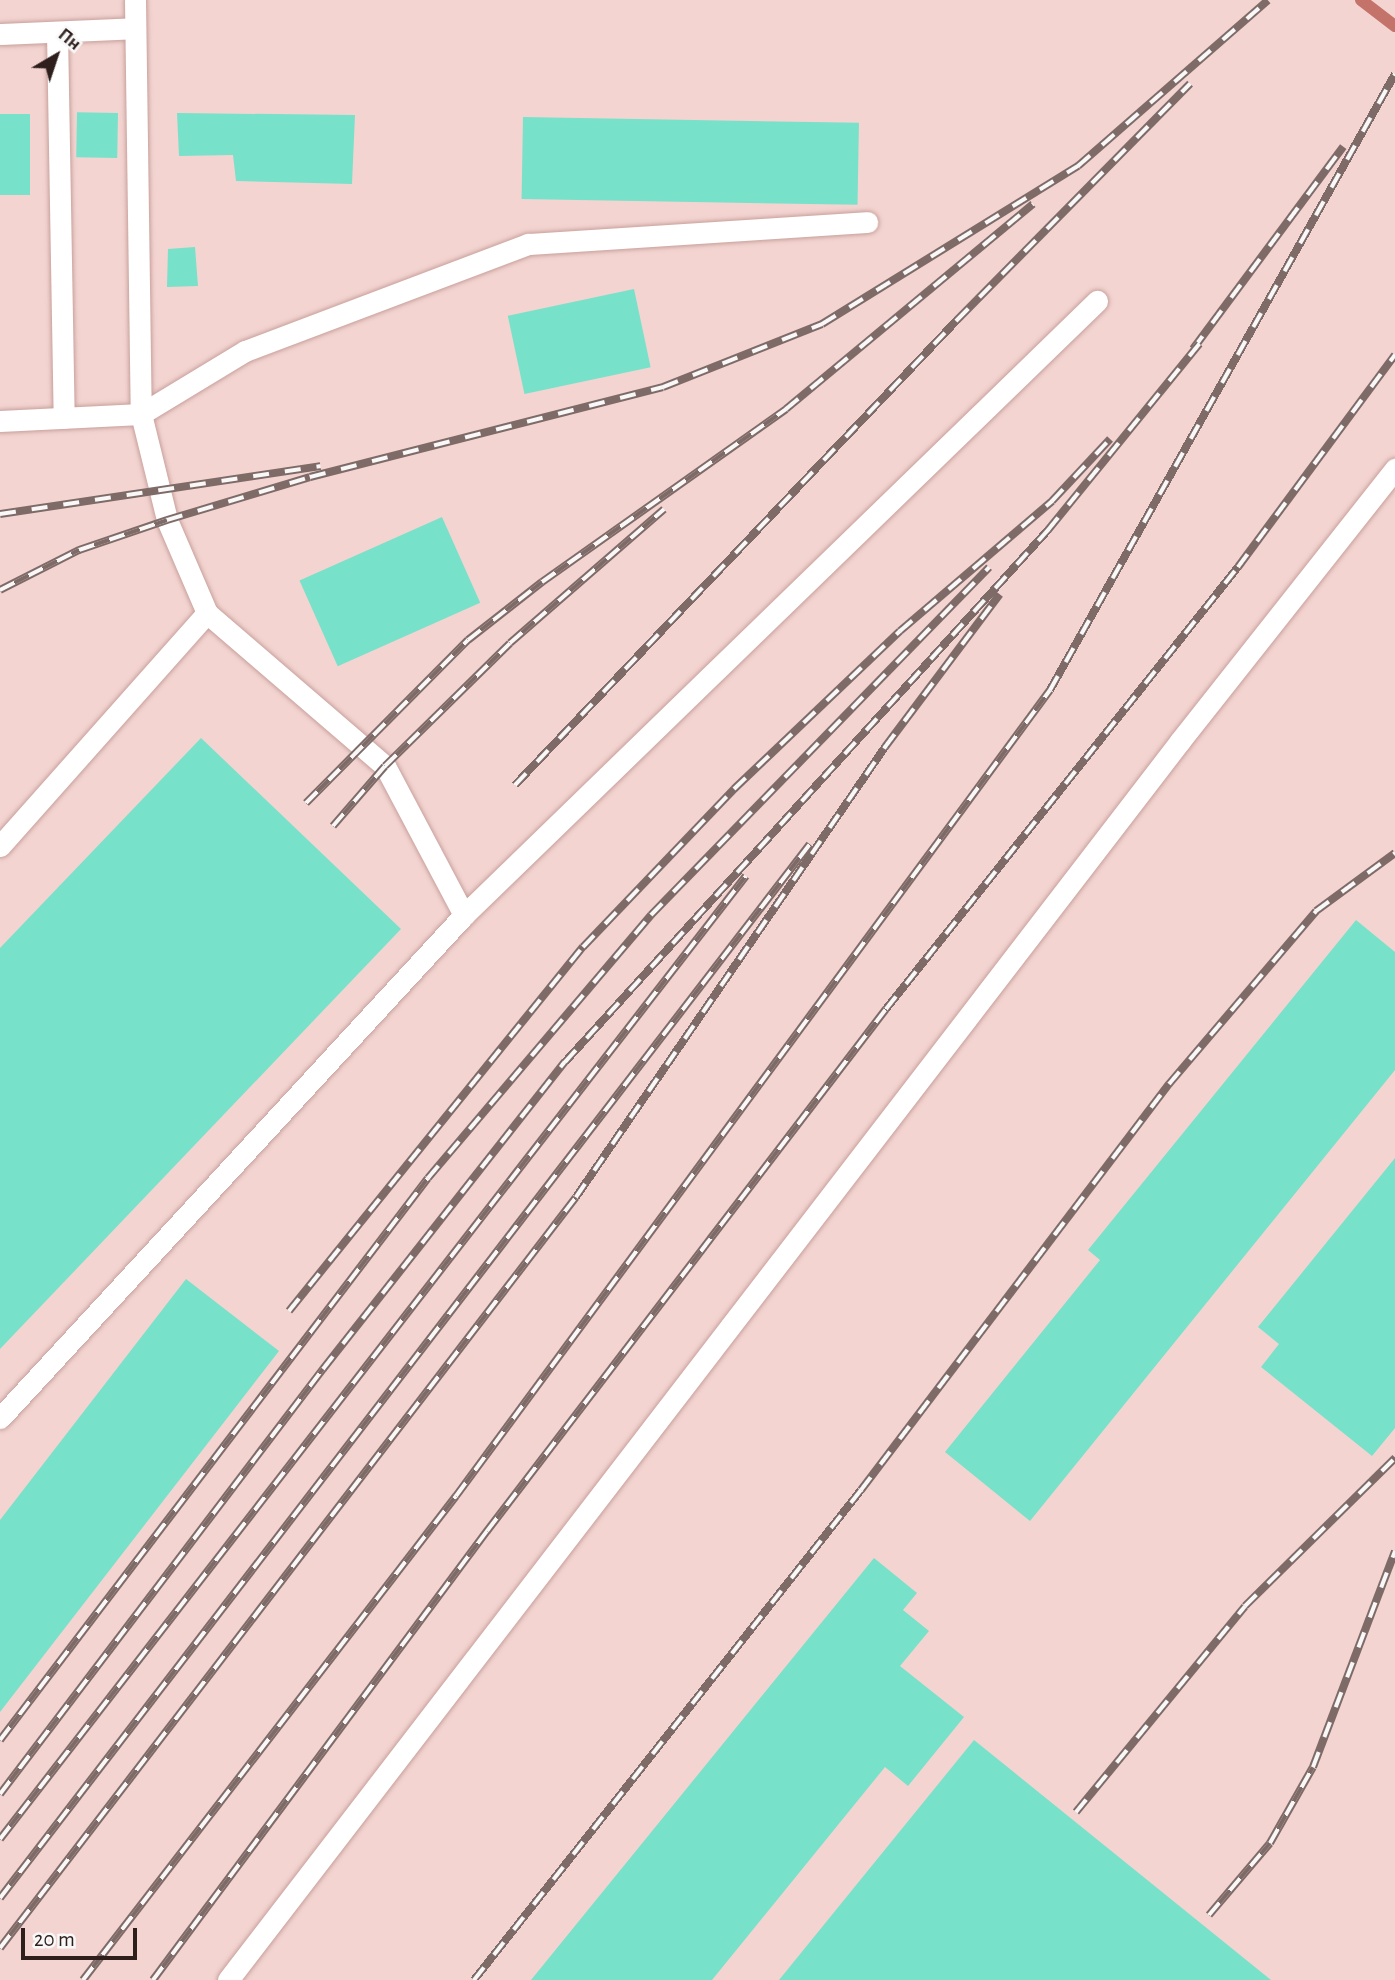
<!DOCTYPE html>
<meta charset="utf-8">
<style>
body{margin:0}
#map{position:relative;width:1395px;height:1980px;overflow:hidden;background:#fee4e1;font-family:"Alegreya Sans",sans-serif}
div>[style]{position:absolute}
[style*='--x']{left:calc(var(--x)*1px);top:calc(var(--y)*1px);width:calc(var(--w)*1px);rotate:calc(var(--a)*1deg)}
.built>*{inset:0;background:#f3d4d1;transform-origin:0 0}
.stream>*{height:12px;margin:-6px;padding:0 6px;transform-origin:6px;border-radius:6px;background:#c4736b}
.building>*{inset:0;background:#78e1ca;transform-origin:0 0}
.roads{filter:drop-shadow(0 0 2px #c8a09b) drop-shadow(0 0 2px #c8a09b)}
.lane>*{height:21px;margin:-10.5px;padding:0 10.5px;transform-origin:10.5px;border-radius:10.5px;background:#fff}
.rail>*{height:8px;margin-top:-4px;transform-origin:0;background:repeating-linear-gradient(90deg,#f8f8f8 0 16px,#7e6b68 0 32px);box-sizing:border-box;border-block:2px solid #7e6b68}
span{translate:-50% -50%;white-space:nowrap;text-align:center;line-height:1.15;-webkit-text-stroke:5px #f8f8f8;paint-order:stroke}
.north{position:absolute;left:21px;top:21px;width:70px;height:70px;-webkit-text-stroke:5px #f8f8f8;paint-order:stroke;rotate:39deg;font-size:19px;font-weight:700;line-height:28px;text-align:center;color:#2e1f1d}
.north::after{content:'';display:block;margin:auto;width:24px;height:32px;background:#2e1f1d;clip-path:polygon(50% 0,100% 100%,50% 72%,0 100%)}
.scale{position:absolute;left:21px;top:1928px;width:116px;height:32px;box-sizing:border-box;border:4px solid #2e1f1d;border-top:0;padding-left:9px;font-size:21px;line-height:24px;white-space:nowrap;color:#2e1f1d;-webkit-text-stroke:5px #f8f8f8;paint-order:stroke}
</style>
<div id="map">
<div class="built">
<i style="left:0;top:0;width:1395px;height:1980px"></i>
</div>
<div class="stream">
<i style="--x:1361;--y:0;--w:43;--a:37.4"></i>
</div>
<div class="building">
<i style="left:118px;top:113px;width:45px;height:41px;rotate:91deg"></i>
<i style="clip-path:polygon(177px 113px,355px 115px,352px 184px,236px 181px,233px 155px,179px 156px)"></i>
<i style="left:0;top:114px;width:30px;height:81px"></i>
<i style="left:523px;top:117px;width:336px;height:82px;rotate:1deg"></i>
<i style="clip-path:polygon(195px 247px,198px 286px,167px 287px,168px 249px)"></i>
<i style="left:634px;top:289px;width:80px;height:129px;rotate:78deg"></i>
<i style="left:442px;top:517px;width:94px;height:156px;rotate:66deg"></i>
<i style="clip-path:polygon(201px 738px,401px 929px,0 1349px,0 948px)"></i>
<i style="clip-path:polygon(1356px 920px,1395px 952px,1395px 1070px,1030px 1521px,945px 1452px,1100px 1260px,1088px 1250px)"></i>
<i style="clip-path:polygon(1395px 1158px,1395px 1428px,1372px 1456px,1261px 1367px,1279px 1344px,1258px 1327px)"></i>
<i style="clip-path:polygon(186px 1279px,279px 1351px,0 1712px,0 1520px)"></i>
<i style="clip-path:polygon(874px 1558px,917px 1593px,903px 1610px,929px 1631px,900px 1666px,964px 1717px,908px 1786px,885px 1767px,712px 1980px,531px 1980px)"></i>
<i style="clip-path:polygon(974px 1740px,1271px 1980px,779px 1980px)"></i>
</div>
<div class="roads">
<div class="lane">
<i style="--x:135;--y:0;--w:414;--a:89.2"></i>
<i style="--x:141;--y:414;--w:109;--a:76.2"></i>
<i style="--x:167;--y:520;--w:101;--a:66.7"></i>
<i style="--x:207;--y:613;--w:235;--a:40.7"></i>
<i style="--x:385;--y:766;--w:169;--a:62.1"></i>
<i style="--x:57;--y:32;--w:386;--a:89"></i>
<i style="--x:0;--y:34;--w:135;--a:-2.5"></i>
<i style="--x:0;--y:421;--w:141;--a:-2.8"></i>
<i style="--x:141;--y:414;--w:122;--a:-31.2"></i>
<i style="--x:245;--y:351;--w:303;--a:-20.7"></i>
<i style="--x:528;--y:244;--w:340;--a:-3.7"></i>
<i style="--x:0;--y:846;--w:312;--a:-48.4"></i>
<i style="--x:0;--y:1418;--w:684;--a:-47.31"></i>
<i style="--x:464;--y:915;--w:882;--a:-44.13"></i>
<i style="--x:228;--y:1980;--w:1563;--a:-52.46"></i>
<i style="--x:1180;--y:741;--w:347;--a:-51.7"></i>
</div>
</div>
<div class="rail">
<i style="--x:1193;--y:349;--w:252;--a:-53.4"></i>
<i style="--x:0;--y:514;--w:324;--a:-8.5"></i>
<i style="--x:0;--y:590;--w:89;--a:-26.9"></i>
<i style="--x:79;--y:550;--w:93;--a:-18.8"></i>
<i style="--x:167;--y:520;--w:149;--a:-16.7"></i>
<i style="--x:310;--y:477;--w:364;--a:-14.3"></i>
<i style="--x:663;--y:387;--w:171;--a:-21.6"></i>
<i style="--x:822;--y:324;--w:301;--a:-31.7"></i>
<i style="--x:1078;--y:166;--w:252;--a:-41.1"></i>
<i style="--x:515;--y:785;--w:642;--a:-46.45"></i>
<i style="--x:957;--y:320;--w:332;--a:-45.4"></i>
<i style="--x:306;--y:803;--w:230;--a:-45.2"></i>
<i style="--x:468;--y:640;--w:94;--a:-38.1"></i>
<i style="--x:542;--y:582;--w:299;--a:-35.3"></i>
<i style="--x:786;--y:409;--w:321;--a:-39.7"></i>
<i style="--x:333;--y:826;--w:79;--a:-49.1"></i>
<i style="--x:385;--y:766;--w:175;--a:-44.5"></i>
<i style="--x:510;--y:643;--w:204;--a:-41"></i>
<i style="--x:289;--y:1311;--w:468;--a:-51.1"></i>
<i style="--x:583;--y:947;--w:219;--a:-46.3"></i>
<i style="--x:734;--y:789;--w:229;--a:-43.6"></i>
<i style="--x:900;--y:631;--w:200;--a:-40.5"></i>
<i style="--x:1052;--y:501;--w:85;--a:-46.9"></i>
<i style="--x:0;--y:1740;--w:706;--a:-52.71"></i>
<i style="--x:428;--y:1178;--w:345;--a:-49.7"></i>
<i style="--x:651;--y:915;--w:485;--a:-45.8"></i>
<i style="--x:0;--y:1794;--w:534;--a:-52.77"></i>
<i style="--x:323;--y:1369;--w:391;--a:-51.8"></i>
<i style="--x:565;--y:1062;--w:719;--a:-47.76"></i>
<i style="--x:1048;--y:530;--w:240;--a:-50.9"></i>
<i style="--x:1076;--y:1812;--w:266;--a:-50.6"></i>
<i style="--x:1245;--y:1606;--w:211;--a:-44.6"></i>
<i style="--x:0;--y:1839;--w:1218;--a:-52.24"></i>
<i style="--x:0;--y:1898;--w:1329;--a:-52.46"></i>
<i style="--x:1209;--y:1915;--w:94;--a:-49.7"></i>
<i style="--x:1270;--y:1843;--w:87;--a:-60.5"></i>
<i style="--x:1313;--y:1767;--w:231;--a:-69.2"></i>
<i style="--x:0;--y:1948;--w:946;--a:-52.51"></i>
<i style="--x:576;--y:1197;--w:546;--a:-55.52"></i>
<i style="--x:885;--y:747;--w:191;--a:-53.1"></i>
<i style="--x:83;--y:1980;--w:611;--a:-52.38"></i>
<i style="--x:456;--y:1496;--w:1001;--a:-53.61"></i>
<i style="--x:1050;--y:690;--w:706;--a:-60.75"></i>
<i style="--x:153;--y:1980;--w:560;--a:-53.36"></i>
<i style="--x:487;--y:1531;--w:657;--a:-52.61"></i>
<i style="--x:886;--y:1009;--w:565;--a:-51.47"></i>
<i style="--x:1238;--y:567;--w:264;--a:-53.5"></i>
<i style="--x:474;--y:1980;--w:624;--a:-51.7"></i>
<i style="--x:861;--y:1490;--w:510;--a:-52.82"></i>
<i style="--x:1169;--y:1084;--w:227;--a:-49.6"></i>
<i style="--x:1316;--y:911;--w:98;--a:-36.3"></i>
</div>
<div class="north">Пн</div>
<div class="scale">20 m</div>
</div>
